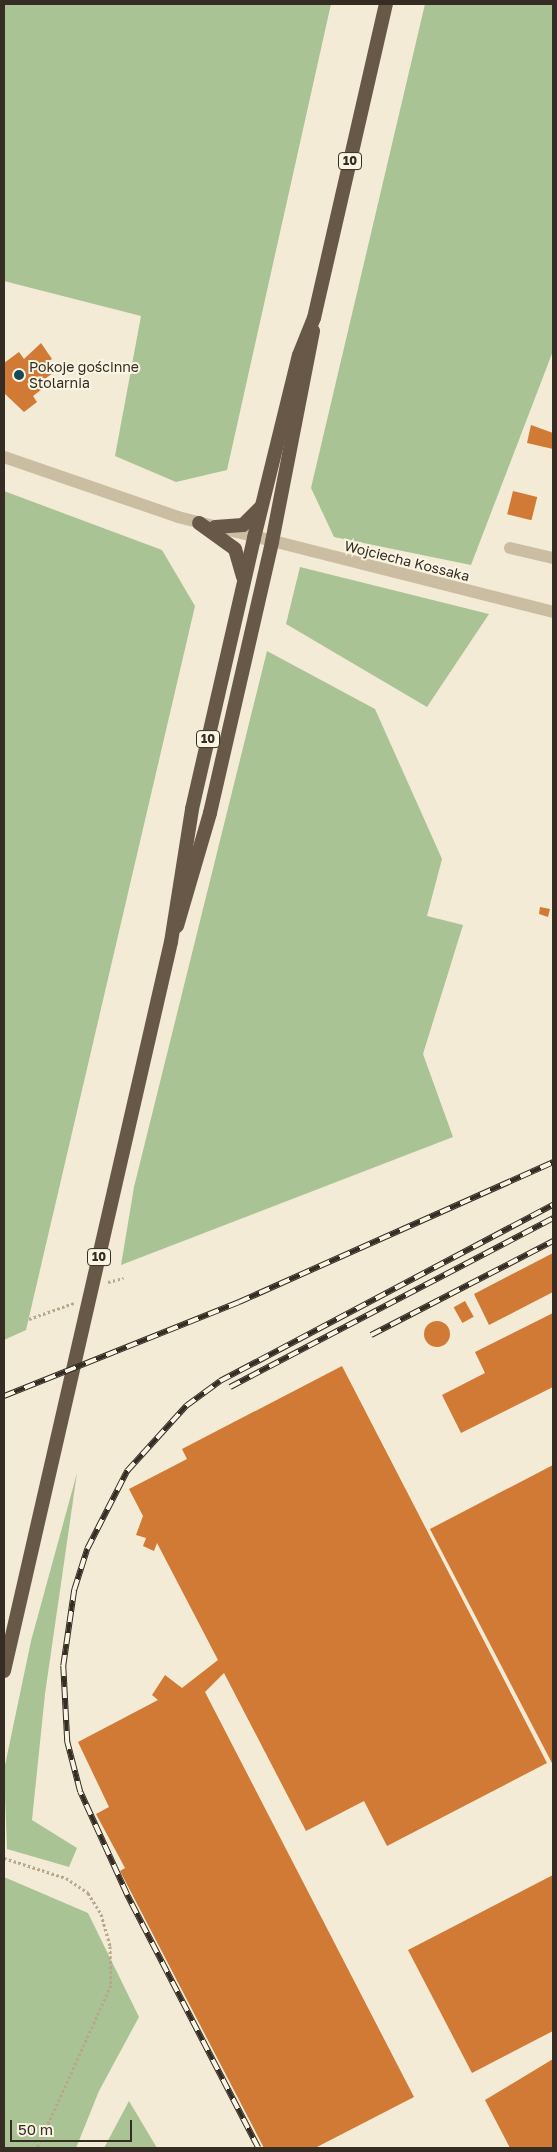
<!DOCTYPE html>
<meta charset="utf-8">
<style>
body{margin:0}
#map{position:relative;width:557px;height:2152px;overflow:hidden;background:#f3ebd5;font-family:"Golos Text",sans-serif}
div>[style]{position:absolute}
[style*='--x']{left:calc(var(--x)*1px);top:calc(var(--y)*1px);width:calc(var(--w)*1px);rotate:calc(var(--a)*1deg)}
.green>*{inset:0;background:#aac395}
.building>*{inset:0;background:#d17a35;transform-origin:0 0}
.round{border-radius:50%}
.path>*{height:3px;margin-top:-1.5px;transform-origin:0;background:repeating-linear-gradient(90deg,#b7a78b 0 2.5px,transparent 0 5px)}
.minor>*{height:12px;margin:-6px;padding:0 6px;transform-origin:6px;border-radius:6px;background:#cbbda1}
.tertiary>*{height:12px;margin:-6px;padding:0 6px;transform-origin:6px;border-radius:6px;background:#cbbda1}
.trunk>*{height:14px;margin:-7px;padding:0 7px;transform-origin:7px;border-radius:7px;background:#685848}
.rail>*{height:5.5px;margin-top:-2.75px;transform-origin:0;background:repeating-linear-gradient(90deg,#faf4e2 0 11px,#352d24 0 22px);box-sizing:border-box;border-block:1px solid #352d24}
.dots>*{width:14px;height:14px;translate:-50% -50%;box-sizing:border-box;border:2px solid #faf4e2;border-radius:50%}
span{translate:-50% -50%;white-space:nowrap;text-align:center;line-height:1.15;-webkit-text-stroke:4px #faf4e2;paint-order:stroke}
.shield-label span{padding:1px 4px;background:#faf4e2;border:1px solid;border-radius:4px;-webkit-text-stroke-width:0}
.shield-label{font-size:12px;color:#352d24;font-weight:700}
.poi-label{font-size:14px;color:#352d24}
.left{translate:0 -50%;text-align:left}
.street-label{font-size:14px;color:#352d24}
.frame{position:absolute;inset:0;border:5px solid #352d24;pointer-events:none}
.scale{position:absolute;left:10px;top:2120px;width:122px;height:22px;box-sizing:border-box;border:2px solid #352d24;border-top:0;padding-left:6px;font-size:15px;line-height:18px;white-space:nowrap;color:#352d24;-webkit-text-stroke:4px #faf4e2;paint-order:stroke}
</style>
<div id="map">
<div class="green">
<i style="clip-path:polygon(4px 4px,331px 4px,227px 470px,176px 482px,115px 456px,141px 316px,4px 281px)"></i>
<i style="clip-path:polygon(425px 4px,553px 4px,553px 351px,471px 565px,334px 537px,311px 488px)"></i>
<i style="clip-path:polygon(4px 491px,162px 550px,195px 606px,26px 1330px,4px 1340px)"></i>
<i style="clip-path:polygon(300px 567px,489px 614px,427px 707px,286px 624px)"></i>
<i style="clip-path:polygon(267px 651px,375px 709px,442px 859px,427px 916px,463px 925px,423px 1054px,453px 1137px,121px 1265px,134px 1187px)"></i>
<i style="clip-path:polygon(77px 1473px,45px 1694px,32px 1820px,77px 1848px,69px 1867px,7px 1849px,4px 1770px,31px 1641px)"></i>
<i style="clip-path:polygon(4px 1877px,88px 1913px,139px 2017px,99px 2091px,76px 2148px,4px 2148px)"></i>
<i style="clip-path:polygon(129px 2101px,157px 2148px,104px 2148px)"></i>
</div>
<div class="building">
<i style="clip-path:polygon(41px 343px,52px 359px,46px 363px,53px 373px,42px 381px,46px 386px,33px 396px,37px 402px,24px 412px,4px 393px,4px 363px,19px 352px,24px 359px)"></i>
<i style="clip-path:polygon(531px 425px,553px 433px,553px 449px,527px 443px)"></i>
<i style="left:513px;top:491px;width:25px;height:24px;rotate:14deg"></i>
<i style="clip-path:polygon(540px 907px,550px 909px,548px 917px,539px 914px)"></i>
<i style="clip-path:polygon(553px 1253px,553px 1292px,489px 1325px,474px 1294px)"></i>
<i style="left:465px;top:1301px;width:18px;height:13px;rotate:61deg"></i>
<i style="clip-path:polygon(553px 1313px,553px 1387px,461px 1433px,442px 1395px,485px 1373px,475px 1352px)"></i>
<i class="round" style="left:424px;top:1321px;width:26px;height:26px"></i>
<i style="clip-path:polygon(342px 1366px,547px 1763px,387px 1846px,364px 1801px,306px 1831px,224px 1673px,205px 1692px,414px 2097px,315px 2148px,264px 2148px,120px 1871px,125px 1868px,96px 1814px,109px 1807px,78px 1742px,158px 1700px,152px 1695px,165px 1675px,182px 1688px,218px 1660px,157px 1543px,154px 1551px,143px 1546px,146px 1538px,136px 1535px,143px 1516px,129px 1489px,187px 1459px,182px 1449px)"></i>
<i style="clip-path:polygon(553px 1465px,553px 1765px,430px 1529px)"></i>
<i style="clip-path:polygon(553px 1875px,553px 2031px,472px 2073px,408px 1950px)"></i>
<i style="clip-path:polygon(553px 2059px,553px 2148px,510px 2148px,485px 2100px)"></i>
</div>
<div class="path">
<i style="--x:108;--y:1282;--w:16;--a:-14"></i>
<i style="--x:29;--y:1319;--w:48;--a:-19.6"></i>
<i style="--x:4;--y:1858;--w:65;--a:17.9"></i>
<i style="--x:66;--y:1878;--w:27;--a:34"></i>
<i style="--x:88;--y:1893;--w:25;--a:58"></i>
<i style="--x:101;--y:1914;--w:33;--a:74"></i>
<i style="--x:110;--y:1946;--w:39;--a:89"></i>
<i style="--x:111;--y:1985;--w:179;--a:114.4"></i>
</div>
<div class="minor">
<i style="--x:510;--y:548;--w:44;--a:13.1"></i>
</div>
<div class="tertiary">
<i style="--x:4;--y:457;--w:184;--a:19"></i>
<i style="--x:178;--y:517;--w:387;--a:14.2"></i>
</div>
<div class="trunk">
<i style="--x:199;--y:523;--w:44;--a:35.8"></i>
<i style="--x:235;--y:549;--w:29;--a:74"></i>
<i style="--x:215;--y:527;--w:28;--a:-4"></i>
<i style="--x:243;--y:525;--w:24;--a:-45"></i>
<i style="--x:177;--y:926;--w:118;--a:-73.7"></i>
<i style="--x:210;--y:813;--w:278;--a:-77.1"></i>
<i style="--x:272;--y:542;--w:215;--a:-79"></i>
<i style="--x:4;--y:1671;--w:748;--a:-77.1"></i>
<i style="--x:171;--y:942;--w:135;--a:-81"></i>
<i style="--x:192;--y:809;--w:278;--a:-77.1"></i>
<i style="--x:254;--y:538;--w:188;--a:-76.2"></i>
<i style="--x:299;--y:355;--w:40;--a:-68"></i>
<i style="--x:314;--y:318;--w:322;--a:-77.1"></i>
</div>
<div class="rail">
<i style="--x:371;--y:1335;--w:205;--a:-27.3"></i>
<i style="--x:230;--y:1387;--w:365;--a:-27.6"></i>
<i style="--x:4;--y:1396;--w:253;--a:-21.8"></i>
<i style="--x:239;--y:1302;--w:344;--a:-24"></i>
<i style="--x:258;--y:2148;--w:285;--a:-117.4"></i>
<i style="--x:127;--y:1895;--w:113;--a:-114.5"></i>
<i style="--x:80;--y:1792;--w:52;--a:-104.6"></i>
<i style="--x:67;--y:1742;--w:76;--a:-93"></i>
<i style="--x:63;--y:1666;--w:77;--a:-81.8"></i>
<i style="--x:74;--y:1590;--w:43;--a:-72.4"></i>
<i style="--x:87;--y:1549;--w:88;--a:-62.9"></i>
<i style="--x:127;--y:1471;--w:88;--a:-47.8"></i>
<i style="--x:186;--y:1406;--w:42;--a:-36.3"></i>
<i style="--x:220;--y:1381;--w:377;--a:-27.9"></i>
</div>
<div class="dots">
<i style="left:19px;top:375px;background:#17485a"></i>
</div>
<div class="shield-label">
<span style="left:350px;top:161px">10</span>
<span style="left:208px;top:739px">10</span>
<span style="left:99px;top:1257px">10</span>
</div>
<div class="poi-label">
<span class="left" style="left:29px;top:375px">Pokoje gościnne<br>Stolarnia</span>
</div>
<div class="street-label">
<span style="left:407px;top:561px;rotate:14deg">Wojciecha Kossaka</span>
</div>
<div class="frame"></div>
<div class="scale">50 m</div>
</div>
